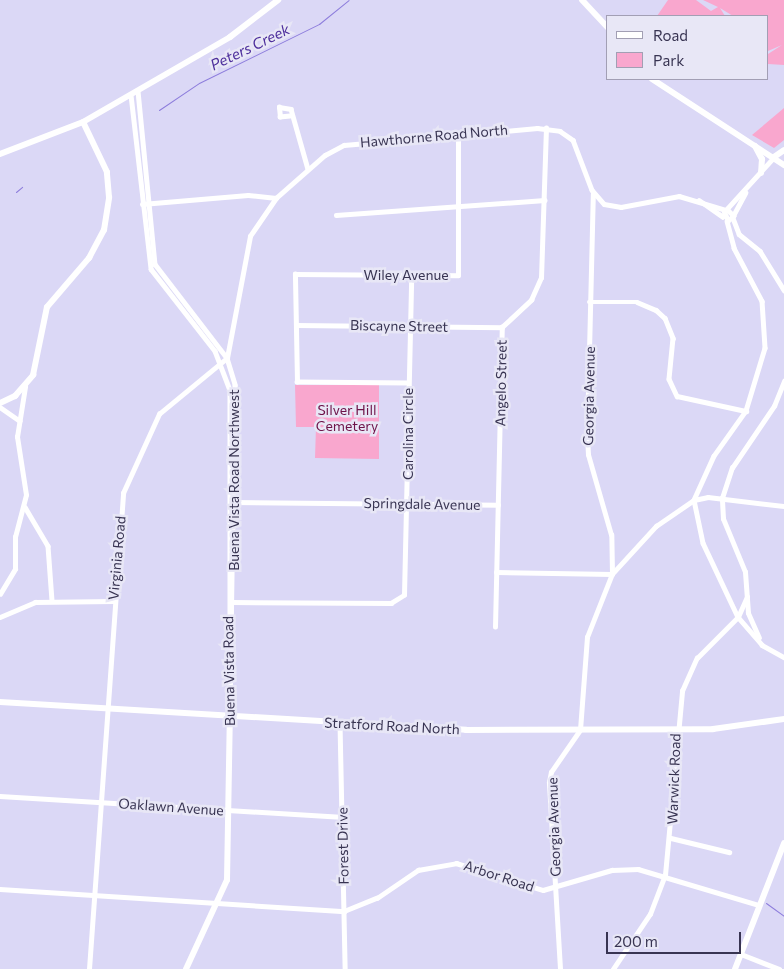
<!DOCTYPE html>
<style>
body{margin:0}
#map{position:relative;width:784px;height:969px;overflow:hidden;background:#dbd8f6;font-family:Commissioner,sans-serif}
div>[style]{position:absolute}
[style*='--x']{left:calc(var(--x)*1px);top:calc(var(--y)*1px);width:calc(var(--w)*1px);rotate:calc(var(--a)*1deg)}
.green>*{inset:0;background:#f9a7ce}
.stream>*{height:1px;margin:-0.5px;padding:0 0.5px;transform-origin:0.5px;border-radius:0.5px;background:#8d7ddc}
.street>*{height:4.5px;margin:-2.25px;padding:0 2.25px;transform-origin:2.25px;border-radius:2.25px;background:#fff}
.secondary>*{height:6px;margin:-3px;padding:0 3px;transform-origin:3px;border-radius:3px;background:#fff}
span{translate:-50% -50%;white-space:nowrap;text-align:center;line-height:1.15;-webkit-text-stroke:5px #e8e7f6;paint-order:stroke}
.street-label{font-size:14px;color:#383452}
.park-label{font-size:14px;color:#6e1349}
.water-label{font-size:15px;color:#4d2e9c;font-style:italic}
.legend{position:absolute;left:606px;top:15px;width:162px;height:65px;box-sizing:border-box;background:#e8e7f6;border:1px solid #a29fb4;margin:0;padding:6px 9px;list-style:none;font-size:15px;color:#383452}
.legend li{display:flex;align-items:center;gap:10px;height:25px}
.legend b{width:25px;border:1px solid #a29fb4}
.scale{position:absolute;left:606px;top:932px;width:135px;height:22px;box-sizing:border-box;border:2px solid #383452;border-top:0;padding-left:6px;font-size:15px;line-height:18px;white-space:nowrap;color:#383452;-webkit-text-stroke:4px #e8e7f6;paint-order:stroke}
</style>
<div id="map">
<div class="green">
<i style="clip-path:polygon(668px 0,696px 0,711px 11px,718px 7px,703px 0,784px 0,784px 65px,768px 64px,768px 54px,782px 45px,768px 51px,768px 16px,733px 16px,720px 8px,725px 16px,657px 16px)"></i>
<i style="clip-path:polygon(784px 108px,784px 140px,774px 148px,752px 135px)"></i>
<i style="clip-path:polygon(295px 385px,379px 385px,379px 459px,315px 458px,316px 427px,296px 427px)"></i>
</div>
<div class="stream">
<i style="--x:159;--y:110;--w:48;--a:-34"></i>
<i style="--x:199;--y:83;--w:134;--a:-26.2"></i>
<i style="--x:319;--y:24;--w:38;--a:-39"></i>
<i style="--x:16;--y:192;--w:8;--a:-40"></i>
<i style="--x:766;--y:903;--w:22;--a:36"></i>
</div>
<div class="street">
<i style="--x:138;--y:91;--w:174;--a:84.4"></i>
<i style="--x:155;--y:264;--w:118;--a:52.5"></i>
<i style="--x:227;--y:358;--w:28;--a:73"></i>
<i style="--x:235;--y:385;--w:331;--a:90.9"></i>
<i style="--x:131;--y:95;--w:175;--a:83.4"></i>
<i style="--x:151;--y:269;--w:104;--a:52"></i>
<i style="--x:215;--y:351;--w:42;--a:69"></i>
<i style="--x:230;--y:390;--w:326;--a:90"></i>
<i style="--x:290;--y:116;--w:10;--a:174"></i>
<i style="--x:280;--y:117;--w:10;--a:-96"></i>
<i style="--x:279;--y:107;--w:12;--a:9"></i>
<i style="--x:291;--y:109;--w:62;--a:74.2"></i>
<i style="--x:699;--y:200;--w:29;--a:35"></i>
<i style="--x:142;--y:204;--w:106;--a:-4.9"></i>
<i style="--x:248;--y:195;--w:28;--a:6"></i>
<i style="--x:276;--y:198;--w:65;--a:-41.3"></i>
<i style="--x:325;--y:155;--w:21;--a:-28"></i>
<i style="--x:344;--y:145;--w:194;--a:-5"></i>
<i style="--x:537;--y:128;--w:23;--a:7"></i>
<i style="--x:560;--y:131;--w:16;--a:35"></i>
<i style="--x:573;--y:140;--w:53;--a:69.2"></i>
<i style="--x:592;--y:190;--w:18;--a:49"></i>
<i style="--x:604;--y:204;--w:17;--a:10"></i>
<i style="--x:621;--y:207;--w:59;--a:-10.7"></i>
<i style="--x:679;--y:196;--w:49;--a:16.6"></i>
<i style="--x:728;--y:210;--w:8;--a:45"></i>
<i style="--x:734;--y:216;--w:8;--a:140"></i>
<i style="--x:728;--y:221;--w:10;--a:-114"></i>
<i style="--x:724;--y:212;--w:74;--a:-47.7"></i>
<i style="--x:734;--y:214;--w:24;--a:-62"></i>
<i style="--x:336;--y:215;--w:209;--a:-4.1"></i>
<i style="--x:733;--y:218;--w:17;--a:69"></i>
<i style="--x:739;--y:234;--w:27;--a:39"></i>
<i style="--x:760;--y:251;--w:46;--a:58.4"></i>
<i style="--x:727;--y:221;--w:28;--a:75"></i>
<i style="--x:734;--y:248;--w:60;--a:62.2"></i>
<i style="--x:762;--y:301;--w:47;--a:86.3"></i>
<i style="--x:765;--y:348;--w:66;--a:106.8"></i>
<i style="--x:746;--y:411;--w:55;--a:125.4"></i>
<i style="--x:714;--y:456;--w:48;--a:114.4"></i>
<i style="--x:694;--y:500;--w:44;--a:78.2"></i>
<i style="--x:703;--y:543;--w:82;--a:64.7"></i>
<i style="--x:738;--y:617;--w:37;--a:49"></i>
<i style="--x:762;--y:645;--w:25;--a:29"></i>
<i style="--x:589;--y:302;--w:48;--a:0"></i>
<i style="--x:637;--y:302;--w:21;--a:23"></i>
<i style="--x:656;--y:310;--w:12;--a:42"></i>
<i style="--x:665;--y:318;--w:22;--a:68"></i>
<i style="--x:673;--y:338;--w:41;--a:95.6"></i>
<i style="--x:669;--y:379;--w:19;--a:65"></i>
<i style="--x:677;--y:396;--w:71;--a:12.3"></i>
<i style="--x:296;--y:325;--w:206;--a:0.6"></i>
<i style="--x:408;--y:383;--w:111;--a:-179.5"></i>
<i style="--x:297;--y:382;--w:108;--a:-91.1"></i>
<i style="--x:295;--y:274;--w:163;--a:0.4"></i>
<i style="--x:458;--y:275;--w:140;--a:-90"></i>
<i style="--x:0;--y:407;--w:24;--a:35"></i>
<i style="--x:232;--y:502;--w:266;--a:0.6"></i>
<i style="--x:25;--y:507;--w:45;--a:59.5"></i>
<i style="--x:48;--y:546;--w:54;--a:85.8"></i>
<i style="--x:496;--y:572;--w:116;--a:1"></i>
<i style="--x:612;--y:574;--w:65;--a:-47.5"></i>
<i style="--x:656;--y:526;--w:46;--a:-34.4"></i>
<i style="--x:694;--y:500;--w:14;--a:-12"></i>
<i style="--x:708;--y:497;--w:77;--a:6.8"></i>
<i style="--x:0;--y:594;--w:29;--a:-59"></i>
<i style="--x:15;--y:569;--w:32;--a:-90"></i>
<i style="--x:15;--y:537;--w:43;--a:-75.3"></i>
<i style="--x:26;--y:495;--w:59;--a:-98.8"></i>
<i style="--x:17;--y:437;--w:51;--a:-80.9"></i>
<i style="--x:232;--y:602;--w:159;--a:0.4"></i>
<i style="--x:391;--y:603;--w:15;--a:-32"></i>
<i style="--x:404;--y:595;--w:320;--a:-88.7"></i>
<i style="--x:0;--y:617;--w:38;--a:-23"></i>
<i style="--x:35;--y:602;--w:78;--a:-0.7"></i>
<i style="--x:495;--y:627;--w:300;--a:-88.7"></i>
<i style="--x:502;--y:327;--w:40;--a:-43"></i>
<i style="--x:531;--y:300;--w:24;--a:-66"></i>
<i style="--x:541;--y:278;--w:150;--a:-88.1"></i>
<i style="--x:759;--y:638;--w:27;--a:-114"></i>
<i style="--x:748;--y:613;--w:41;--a:-94.2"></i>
<i style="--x:745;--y:572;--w:57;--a:-112.5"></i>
<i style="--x:723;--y:519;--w:21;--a:-93"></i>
<i style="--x:722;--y:498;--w:32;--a:-72"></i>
<i style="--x:732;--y:468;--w:75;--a:-55.9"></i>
<i style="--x:774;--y:406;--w:27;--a:-68"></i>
<i style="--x:340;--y:723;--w:246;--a:88.8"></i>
<i style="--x:0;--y:796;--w:344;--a:3.5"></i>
<i style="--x:671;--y:838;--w:60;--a:13.6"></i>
<i style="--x:0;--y:889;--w:345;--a:3.7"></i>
<i style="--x:344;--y:911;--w:35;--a:-22"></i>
<i style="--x:377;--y:898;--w:50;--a:-34.3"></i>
<i style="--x:418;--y:870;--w:39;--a:-10"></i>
<i style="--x:456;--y:863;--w:91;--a:17.2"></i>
<i style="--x:543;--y:890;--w:72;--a:-16.2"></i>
<i style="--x:612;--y:870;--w:26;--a:-2"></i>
<i style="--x:638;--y:869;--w:126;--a:16.6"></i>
<i style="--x:741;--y:954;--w:41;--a:21.5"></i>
<i style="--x:89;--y:969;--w:477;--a:-85.9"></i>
<i style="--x:123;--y:493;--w:87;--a:-65.5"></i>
<i style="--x:159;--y:414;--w:88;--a:-39.5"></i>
<i style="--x:227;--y:358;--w:124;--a:-79.3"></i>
<i style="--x:250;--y:236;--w:46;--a:-55.6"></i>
<i style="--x:560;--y:969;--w:187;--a:-93.4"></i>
<i style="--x:549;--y:782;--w:10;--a:-79"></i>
<i style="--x:551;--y:772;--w:51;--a:-55.4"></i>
<i style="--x:580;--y:730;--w:93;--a:-85.7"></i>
<i style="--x:587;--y:637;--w:68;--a:-68.4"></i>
<i style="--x:612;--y:574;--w:39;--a:-91"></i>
<i style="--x:611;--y:535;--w:83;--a:-106"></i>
<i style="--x:588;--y:455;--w:22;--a:-93"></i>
<i style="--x:587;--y:433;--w:239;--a:-88.6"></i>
<i style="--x:613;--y:969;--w:66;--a:-56.1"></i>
<i style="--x:650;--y:914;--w:42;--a:-69"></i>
<i style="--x:665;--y:875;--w:185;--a:-84.7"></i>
<i style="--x:682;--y:691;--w:36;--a:-66"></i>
<i style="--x:697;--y:658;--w:58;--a:-45"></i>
<i style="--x:738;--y:617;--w:22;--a:-66"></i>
</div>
<div class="secondary">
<i style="--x:582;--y:0;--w:38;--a:47"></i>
<i style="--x:652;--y:79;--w:158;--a:33.1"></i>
<i style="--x:755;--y:146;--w:15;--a:62"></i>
<i style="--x:762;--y:159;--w:14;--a:94"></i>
<i style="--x:0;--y:154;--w:89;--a:-21.1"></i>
<i style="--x:83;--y:122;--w:170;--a:-30"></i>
<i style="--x:230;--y:37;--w:61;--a:-37.6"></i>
<i style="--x:774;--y:157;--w:12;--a:-35"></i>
<i style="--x:0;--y:403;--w:17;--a:-25"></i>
<i style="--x:15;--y:396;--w:28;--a:-49"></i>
<i style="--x:33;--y:375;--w:69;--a:-78.4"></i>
<i style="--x:47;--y:307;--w:65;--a:-49.4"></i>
<i style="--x:89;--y:258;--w:32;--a:-62"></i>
<i style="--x:104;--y:230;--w:33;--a:-81"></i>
<i style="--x:109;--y:197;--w:25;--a:-95"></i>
<i style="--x:107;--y:172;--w:55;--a:-115.6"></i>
<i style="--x:0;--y:702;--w:467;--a:3.4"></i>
<i style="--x:466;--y:730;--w:247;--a:-0.2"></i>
<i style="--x:713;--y:729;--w:72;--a:-8"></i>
<i style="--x:186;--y:969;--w:98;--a:-65.3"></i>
<i style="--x:227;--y:880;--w:164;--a:-89"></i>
<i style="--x:735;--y:969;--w:135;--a:-68.7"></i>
</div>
<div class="street-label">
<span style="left:434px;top:136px;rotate:-5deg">Hawthorne Road North</span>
<span style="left:406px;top:275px">Wiley Avenue</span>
<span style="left:399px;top:326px;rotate:1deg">Biscayne Street</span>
<span style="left:501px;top:383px;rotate:-89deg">Angelo Street</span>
<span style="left:589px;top:396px;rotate:-89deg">Georgia Avenue</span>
<span style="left:408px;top:434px;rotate:-90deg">Carolina Circle</span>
<span style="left:234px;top:480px;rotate:-90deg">Buena Vista Road Northwest</span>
<span style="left:422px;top:504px;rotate:1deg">Springdale Avenue</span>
<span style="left:117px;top:558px;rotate:-85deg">Virginia Road</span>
<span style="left:229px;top:671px;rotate:-91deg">Buena Vista Road</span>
<span style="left:392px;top:726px;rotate:3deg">Stratford Road North</span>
<span style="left:674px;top:779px;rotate:-88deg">Warwick Road</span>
<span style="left:171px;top:807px;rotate:4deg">Oaklawn Avenue</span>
<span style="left:554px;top:827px;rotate:-92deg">Georgia Avenue</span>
<span style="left:343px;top:846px;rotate:-91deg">Forest Drive</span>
<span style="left:499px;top:876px;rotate:18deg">Arbor Road</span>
</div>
<div class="park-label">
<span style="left:347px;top:418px">Silver Hill<br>Cemetery</span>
</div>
<div class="water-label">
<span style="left:250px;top:47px;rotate:-26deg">Peters Creek</span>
</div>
<ul class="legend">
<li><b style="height:6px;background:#fff"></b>Road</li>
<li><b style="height:14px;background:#f9a7ce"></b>Park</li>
</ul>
<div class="scale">200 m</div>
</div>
